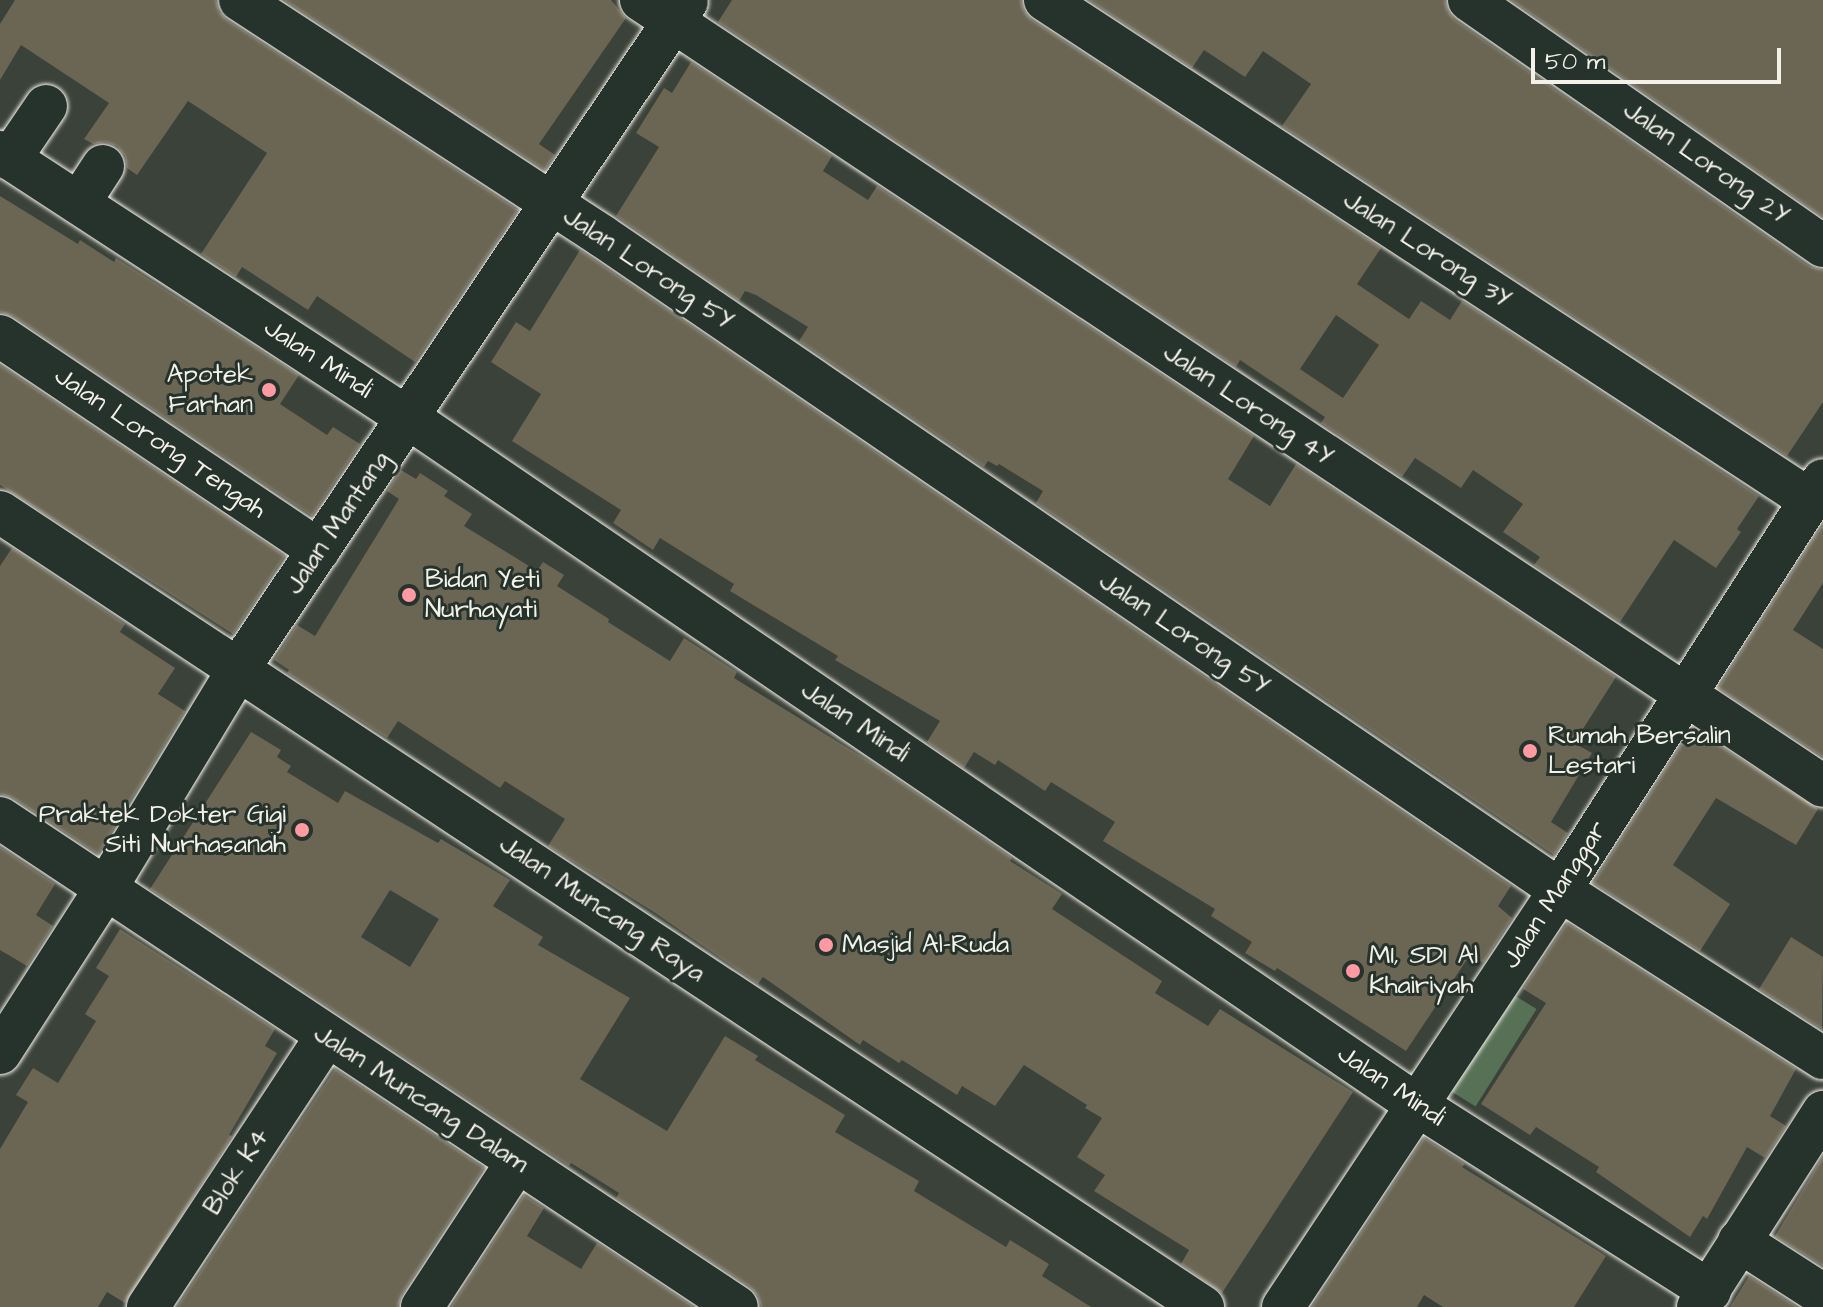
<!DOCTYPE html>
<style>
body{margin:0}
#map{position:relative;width:1823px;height:1307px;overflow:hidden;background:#3b4239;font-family:"Architects Daughter",sans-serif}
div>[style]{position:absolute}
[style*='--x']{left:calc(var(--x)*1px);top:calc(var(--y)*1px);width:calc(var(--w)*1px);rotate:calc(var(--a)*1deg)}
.green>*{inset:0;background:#577157;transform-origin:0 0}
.building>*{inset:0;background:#6b6554}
.roads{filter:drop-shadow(0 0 2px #f4f1e8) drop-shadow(0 0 2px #f4f1e8)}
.minor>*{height:42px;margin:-21px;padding:0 21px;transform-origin:21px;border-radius:21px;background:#26332d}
.dots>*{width:22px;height:22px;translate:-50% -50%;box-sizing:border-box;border:4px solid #26332d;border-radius:50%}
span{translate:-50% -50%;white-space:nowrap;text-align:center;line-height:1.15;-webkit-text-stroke:6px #26332d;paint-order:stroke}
.street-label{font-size:26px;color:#f4f1e8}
.poi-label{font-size:26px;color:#f4f1e8}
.right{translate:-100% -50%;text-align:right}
.left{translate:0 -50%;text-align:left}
.scale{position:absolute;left:1531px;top:48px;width:250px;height:36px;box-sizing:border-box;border:4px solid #f4f1e8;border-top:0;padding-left:10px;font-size:24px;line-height:28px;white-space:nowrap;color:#f4f1e8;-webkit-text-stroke:6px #26332d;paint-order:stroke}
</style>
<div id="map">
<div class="green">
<i style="left:1506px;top:990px;width:36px;height:115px;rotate:32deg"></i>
</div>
<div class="building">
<i style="clip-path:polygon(15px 0,216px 0,219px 12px,227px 20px,518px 210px,415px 362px,317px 296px,308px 310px,242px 267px,236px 277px,201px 254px,267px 153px,188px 101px,137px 175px,127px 168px,125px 156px,117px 146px,105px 142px,93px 144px,84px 139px,109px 103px,21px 45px,0 80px,0 24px)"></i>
<i style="clip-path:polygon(284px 0,611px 0,626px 18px,539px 144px,555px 155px,545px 170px)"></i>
<i style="clip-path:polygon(evenodd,732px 0,1021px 0,1024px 11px,1032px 20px,1381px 248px,1357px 284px,1409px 319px,1421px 301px,1450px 320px,1462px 301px,1759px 496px,1737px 529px,1741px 532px,1716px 568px,1674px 540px,1620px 622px,1534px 565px,1540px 557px,1503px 532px,1523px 504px,1473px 470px,1461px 488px,1415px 458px,1402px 477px,1321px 423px,1325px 417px,1240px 360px,1236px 367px,718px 22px,732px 0,1336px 315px,1379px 345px,1343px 398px,1300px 369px,1336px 315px)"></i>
<i style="clip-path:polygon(1089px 0,1445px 0,1448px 11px,1455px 20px,1809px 266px,1823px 270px,1823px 402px,1787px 456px,1282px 126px,1311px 84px,1263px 51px,1245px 77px,1204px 50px,1192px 68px)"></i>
<i style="clip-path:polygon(1511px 0,1823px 0,1823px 217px)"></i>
<i style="clip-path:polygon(691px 62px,832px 156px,823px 171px,868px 200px,877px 186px,1254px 436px,1228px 479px,1270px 506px,1296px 464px,1616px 677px,1574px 743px,1592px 753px,1551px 822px,1568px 833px,1554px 855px,1036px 503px,1043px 491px,999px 464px,997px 466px,988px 461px,984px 467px,799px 341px,808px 327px,756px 295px,745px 291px,739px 301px,616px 216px,659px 147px,636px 133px,664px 88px,672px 93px)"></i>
<i style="clip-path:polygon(0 196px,78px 244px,80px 240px,114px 262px,116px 258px,299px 375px,280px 404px,327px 435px,333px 427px,360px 444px,312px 516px,13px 316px,0 312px)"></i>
<i style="clip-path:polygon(580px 250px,1511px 886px,1498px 906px,1512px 918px,1483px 963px,1470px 955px,1406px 1051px,1277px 968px,1275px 971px,1245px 953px,1252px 942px,1211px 916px,1215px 909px,1103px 841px,1115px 822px,1051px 782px,1045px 791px,998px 760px,995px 765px,974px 752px,964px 768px,927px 742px,940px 721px,835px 660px,838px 656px,730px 591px,734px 584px,660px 538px,653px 550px,613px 523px,621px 510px,512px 441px,541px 394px,491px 362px,516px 322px,530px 331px)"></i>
<i style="clip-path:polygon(0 365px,285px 556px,233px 634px,0 485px)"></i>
<i style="clip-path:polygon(401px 470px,416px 479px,420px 473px,448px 491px,444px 496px,472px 514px,464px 526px,537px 571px,543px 562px,564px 575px,557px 586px,609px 619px,608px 622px,670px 661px,684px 638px,737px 672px,734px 678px,877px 766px,1012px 858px,1010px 861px,1062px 894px,1052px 909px,1162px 981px,1155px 993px,1208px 1026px,1220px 1009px,1353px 1092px,1222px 1293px,1181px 1264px,1189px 1250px,1094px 1191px,1105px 1175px,1077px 1157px,1102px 1118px,1085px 1108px,1087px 1105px,1024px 1065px,995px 1106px,962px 1086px,957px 1095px,902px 1060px,899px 1063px,863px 1040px,860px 1045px,763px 977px,758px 984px,654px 912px,548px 846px,565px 819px,505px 781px,500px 788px,398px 721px,387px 738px,287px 673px,289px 670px,274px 660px,297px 625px,315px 636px,399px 499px,387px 491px)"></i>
<i style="clip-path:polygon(1823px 524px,1823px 583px,1793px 630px,1823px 649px,1823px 757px,1718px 688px)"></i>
<i style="clip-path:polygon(12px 548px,125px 624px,120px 632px,175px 668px,158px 694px,185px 711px,98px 854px,13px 798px,0 794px,0 566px)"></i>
<i style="clip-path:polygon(1692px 728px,1818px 809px,1796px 845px,1716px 798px,1673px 865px,1730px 904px,1700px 951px,1593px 883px)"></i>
<i style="clip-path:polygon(evenodd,251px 732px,281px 750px,277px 757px,291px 766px,287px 772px,338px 803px,345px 791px,438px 843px,441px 839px,510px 880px,493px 906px,543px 937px,538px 945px,630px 998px,580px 1079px,667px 1131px,725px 1036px,758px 1056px,755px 1060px,845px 1115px,835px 1132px,919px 1181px,914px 1191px,1006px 1247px,1010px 1240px,1049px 1264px,1042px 1276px,1091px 1307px,761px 1307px,758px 1296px,750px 1287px,616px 1198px,619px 1193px,571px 1163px,569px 1166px,150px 889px,251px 732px,390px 890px,439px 919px,410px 967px,361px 937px,390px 890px)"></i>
<i style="clip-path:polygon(0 847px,55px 884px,36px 915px,53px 926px,27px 966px,0 950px)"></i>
<i style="clip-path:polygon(1567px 923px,1796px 1069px,1770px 1116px,1786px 1126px,1765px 1158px,1747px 1147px,1707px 1219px,1703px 1216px,1690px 1237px,1596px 1172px,1599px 1167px,1536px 1127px,1530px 1135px,1481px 1104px,1546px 1003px,1523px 989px)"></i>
<i style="clip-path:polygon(120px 929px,275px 1029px,265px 1046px,277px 1053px,229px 1135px,232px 1136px,125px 1303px,107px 1292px,98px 1307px,0 1307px,0 1149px,28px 1102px,16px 1095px,33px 1068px,58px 1083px,96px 1021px,85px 1014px,109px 976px,96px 968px)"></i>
<i style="clip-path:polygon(1791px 937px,1823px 957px,1822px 1029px,1759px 989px)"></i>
<i style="clip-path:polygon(335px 1069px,484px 1168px,402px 1294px,398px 1307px,177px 1307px)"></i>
<i style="clip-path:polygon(1424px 1138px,1465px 1164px,1462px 1167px,1606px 1256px,1574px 1307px,1443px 1307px,1424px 1295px,1417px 1307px,1312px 1307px)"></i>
<i style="clip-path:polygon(1823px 1156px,1823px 1266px,1775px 1236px)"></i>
<i style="clip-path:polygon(524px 1195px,544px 1208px,527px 1236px,581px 1269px,597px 1243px,694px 1307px,451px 1307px)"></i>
<i style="clip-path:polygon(1749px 1276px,1797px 1307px,1730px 1307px)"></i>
</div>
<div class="roads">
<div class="minor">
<i style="--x:240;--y:0;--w:432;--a:33.1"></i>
<i style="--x:602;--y:236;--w:1160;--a:34.32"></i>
<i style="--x:1560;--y:890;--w:312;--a:32.6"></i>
<i style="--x:641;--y:0;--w:1419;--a:33.62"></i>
<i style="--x:1045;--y:0;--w:914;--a:33.17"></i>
<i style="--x:1469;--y:0;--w:431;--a:34.8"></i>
<i style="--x:0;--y:152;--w:489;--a:33.1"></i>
<i style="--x:410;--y:419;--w:1218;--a:34.26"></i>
<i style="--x:1417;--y:1105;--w:347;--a:32.4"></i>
<i style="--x:10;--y:159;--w:64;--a:-55.8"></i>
<i style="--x:79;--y:203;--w:44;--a:-57"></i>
<i style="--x:0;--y:336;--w:384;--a:33.9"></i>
<i style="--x:0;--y:512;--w:1442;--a:33.46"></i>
<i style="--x:0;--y:818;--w:884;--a:33.56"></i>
<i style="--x:0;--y:1053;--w:196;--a:-57.3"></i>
<i style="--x:106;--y:888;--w:257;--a:-58.8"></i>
<i style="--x:239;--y:668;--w:803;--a:-56.11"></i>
<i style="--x:1739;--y:1241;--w:100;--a:32.7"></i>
<i style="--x:148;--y:1307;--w:323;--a:-56.6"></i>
<i style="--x:422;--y:1307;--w:173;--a:-56.8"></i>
<i style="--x:1283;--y:1307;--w:501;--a:-56.41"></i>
<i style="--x:1560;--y:890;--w:487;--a:-57.3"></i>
<i style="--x:1698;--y:1307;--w:232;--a:-57.3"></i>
</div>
</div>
<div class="dots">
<i style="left:269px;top:390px;background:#ff9aa2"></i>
<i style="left:409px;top:595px;background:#ff9aa2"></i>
<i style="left:1530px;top:751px;background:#ff9aa2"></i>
<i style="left:302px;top:830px;background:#ff9aa2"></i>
<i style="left:826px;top:945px;background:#ff9aa2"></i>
<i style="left:1353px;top:971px;background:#ff9aa2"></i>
</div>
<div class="street-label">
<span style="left:1706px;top:163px;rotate:35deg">Jalan Lorong 2Y</span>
<span style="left:1427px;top:250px;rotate:33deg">Jalan Lorong 3Y</span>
<span style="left:648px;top:269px;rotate:34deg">Jalan Lorong 5Y</span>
<span style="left:318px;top:359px;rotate:33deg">Jalan Mindi</span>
<span style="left:1248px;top:405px;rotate:34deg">Jalan Lorong 4Y</span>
<span style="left:160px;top:443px;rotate:34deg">Jalan Lorong Tengah</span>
<span style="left:338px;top:523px;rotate:-56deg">Jalan Mantang</span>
<span style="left:1184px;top:634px;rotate:34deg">Jalan Lorong 5Y</span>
<span style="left:855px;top:722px;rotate:34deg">Jalan Mindi</span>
<span style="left:1555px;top:895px;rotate:-57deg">Jalan Manggar</span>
<span style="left:602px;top:909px;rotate:34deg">Jalan Muncang Raya</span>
<span style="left:1391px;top:1086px;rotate:34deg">Jalan Mindi</span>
<span style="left:421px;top:1099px;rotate:33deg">Jalan Muncang Dalam</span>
<span style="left:237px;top:1172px;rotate:-57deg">Blok K4</span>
</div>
<div class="poi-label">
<span class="right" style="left:253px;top:390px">Apotek<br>Farhan</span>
<span class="left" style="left:425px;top:595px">Bidan Yeti<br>Nurhayati</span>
<span class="left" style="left:1548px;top:751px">Rumah Bersalin<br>Lestari</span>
<span class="right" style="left:286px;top:830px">Praktek Dokter Gigi<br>Siti Nurhasanah</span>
<span class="left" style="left:842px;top:945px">Masjid Al-Ruda</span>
<span class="left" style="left:1369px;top:971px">MI, SDI Al<br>Khairiyah</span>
</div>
<div class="scale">50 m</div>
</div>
